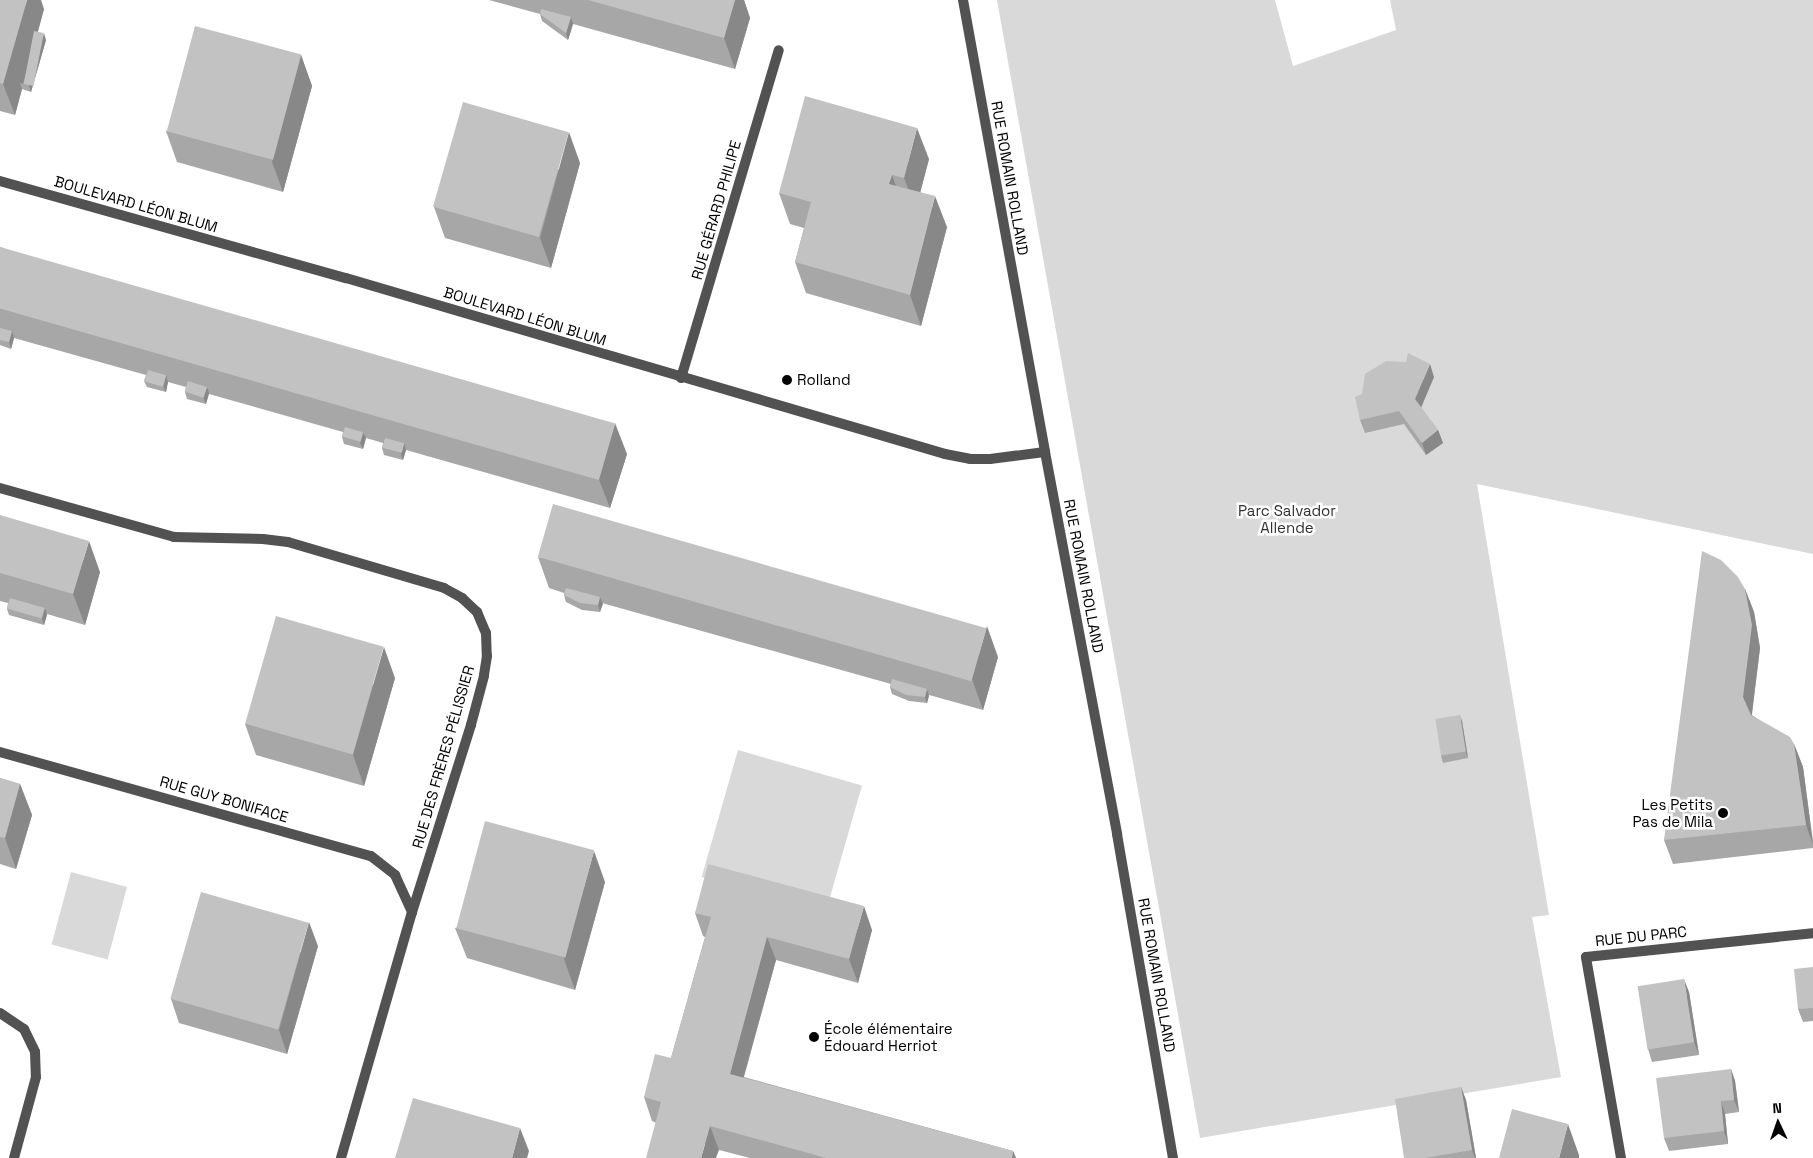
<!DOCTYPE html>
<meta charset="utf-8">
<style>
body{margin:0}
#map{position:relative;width:1813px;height:1158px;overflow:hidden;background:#fff;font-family:"Space Grotesk",sans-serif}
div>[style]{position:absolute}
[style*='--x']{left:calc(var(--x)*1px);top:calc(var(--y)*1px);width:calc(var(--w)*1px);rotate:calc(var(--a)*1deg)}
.green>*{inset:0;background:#d9d9d9;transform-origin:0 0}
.service>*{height:10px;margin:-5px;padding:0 5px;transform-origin:5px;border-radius:5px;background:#525252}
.minor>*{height:10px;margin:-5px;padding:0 5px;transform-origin:5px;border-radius:5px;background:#525252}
.wall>*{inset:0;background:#a7a7a7}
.shaded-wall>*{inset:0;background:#888}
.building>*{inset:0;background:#c2c2c2;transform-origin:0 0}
.dots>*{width:14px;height:14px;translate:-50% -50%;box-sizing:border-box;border:2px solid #fff;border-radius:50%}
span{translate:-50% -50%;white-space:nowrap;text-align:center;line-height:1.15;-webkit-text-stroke:5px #fff;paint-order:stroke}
.street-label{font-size:15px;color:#000}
.poi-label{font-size:15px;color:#000}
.left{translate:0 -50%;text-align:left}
.right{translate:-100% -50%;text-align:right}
.park-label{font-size:15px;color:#303030}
.north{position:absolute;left:1753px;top:1098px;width:50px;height:50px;-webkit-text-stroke:4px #fff;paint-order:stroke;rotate:357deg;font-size:14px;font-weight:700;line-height:20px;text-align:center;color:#000}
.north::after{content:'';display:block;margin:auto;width:18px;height:22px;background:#000;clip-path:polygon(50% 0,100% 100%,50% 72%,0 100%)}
</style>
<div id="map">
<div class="green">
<i style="clip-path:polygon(997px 0,1275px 0,1293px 66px,1396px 30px,1390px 0,1813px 0,1813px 554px,1477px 484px,1549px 915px,1532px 917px,1561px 1077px,1200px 1138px)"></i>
<i style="left:738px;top:750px;width:129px;height:132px;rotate:16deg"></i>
<i style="left:71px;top:872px;width:58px;height:75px;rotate:15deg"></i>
</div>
<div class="service">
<i style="--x:681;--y:378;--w:342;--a:-73.4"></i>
<i style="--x:0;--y:1013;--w:29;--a:34"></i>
<i style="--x:24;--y:1029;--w:25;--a:64"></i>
<i style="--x:35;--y:1052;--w:25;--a:88"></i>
<i style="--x:36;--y:1077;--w:84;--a:105.2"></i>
</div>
<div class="minor">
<i style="--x:963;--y:0;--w:459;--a:79.7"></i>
<i style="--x:1045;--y:452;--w:389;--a:79.3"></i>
<i style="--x:1117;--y:834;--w:329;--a:80.2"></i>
<i style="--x:0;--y:181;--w:359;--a:15.7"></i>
<i style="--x:346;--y:278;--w:624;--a:16.37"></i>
<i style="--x:945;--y:454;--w:25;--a:11"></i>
<i style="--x:970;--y:459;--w:20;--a:0"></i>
<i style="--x:990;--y:459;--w:55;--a:-7.3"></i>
<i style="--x:0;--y:488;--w:181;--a:15.7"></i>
<i style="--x:174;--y:537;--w:89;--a:1.3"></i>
<i style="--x:263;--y:539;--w:25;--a:7"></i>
<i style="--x:288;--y:542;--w:163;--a:16.4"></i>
<i style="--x:444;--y:588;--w:21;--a:29"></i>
<i style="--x:462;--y:598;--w:21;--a:43"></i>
<i style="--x:477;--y:612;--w:23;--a:67"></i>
<i style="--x:486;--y:633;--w:23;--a:88"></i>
<i style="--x:487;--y:656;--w:20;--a:99"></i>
<i style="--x:484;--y:676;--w:51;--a:104.9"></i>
<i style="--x:471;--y:725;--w:196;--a:107.5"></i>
<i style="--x:412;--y:912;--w:256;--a:106.1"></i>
<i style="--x:0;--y:752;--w:385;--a:15.7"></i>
<i style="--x:371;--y:856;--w:31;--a:38"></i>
<i style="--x:395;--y:875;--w:41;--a:65.3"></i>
<i style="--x:1621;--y:1158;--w:204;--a:-99.9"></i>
<i style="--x:1586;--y:957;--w:228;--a:-6"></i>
</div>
<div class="wall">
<i style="clip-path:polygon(0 0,44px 9px,38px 32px,46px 40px,31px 92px,22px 89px,15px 115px,0 111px)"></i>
<i style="clip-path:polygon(489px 0,744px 0,750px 18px,735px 69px,573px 24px,568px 40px,542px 21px,540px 14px)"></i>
<i style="clip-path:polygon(301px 55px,312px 86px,283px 192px,177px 162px,166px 131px)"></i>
<i style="clip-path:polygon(929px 159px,920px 192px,947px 227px,921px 326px,806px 293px,795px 262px,804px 228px,790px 224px,779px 193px)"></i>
<i style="clip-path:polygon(580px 163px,551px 268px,445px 238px,434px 207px)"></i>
<i style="clip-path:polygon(0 247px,627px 454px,610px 508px,406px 450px,403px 460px,384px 455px,382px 448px,383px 443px,366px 438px,363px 449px,344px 444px,342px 437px,343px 432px,209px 394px,206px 404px,187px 399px,185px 392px,186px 387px,168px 382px,166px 392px,147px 387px,144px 381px,146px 375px,14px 338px,11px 349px,0 345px)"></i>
<i style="clip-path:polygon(1434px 377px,1421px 408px,1438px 430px,1443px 443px,1426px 455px,1404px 424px,1365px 433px,1360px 420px,1362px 394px)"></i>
<i style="clip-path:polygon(0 515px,100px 572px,85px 625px,47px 614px,44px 625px,9px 615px,7px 609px,8px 603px,0 601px)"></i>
<i style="clip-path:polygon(538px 557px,998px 657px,983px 710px,929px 695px,927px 703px,909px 701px,892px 694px,890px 687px,891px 684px,602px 603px,600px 612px,582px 610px,566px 602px,564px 595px,564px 593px,549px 588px)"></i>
<i style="clip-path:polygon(1745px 589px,1754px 612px,1760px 648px,1752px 715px,1794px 744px,1803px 767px,1813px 841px,1813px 848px,1673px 864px,1664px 840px)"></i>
<i style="clip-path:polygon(395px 678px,364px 786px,256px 755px,245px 724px)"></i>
<i style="clip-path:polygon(1462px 721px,1468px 758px,1443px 763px,1441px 756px)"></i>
<i style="clip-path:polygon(0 778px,20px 784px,32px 815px,16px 869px,0 864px)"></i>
<i style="clip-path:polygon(605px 882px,575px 990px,467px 958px,455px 928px)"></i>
<i style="clip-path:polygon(695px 913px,872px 930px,858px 983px,776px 960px,744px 1077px,1013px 1151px,1016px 1158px,750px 1158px,719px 1150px,652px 1121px,644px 1097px,671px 1058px,705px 937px,703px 936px)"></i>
<i style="clip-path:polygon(318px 946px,287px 1054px,179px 1023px,171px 999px)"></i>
<i style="clip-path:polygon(1813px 967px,1813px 1021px,1803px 1022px,1798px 1009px)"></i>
<i style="clip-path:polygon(1689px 992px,1699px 1055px,1652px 1062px,1648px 1049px)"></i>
<i style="clip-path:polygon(1731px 1069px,1735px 1081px,1739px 1112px,1725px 1114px,1728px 1144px,1669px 1151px,1664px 1138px)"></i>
<i style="clip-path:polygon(1461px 1087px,1466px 1100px,1476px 1158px,1404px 1158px)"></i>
</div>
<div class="shaded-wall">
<i style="clip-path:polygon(27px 0,41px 0,44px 9px,23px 84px,20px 83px,22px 89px,15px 115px,3px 84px)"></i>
<i style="clip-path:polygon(735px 0,744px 0,750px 18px,735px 69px,724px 38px)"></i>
<i style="clip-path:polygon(571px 17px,573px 24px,568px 40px,566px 33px)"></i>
<i style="clip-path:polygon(44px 33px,46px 40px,31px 92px,29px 86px)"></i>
<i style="clip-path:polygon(301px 55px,312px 86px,283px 192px,272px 162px)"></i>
<i style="clip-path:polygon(917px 128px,929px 159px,916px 209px,904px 178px)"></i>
<i style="clip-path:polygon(569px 132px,580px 163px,551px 268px,540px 238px)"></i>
<i style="clip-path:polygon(892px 175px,903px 206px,889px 184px)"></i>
<i style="clip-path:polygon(935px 196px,947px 227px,921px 326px,910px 295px)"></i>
<i style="clip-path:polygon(12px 331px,14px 338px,11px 349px,9px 342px)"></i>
<i style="clip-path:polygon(1430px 364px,1434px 377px,1419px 412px,1415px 399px)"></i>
<i style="clip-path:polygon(166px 375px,168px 382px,166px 392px,163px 386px)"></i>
<i style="clip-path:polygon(207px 387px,209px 393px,206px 404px,203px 397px)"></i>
<i style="clip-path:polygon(615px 423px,627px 454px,610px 508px,598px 477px)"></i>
<i style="clip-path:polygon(1438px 430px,1443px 443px,1426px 455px,1422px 443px)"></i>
<i style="clip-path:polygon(363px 432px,366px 438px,363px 449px,360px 443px)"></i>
<i style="clip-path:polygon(404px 443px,406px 450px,403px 460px,401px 454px)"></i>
<i style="clip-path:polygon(89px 541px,100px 572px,85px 625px,73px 594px)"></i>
<i style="clip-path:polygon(1745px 589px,1754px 612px,1760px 648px,1751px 720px,1743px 697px)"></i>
<i style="clip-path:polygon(600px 597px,603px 604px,600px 612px,598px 605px)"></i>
<i style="clip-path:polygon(45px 608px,47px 615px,44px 625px,42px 619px)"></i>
<i style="clip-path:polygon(987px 626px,998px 657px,983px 710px,972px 679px)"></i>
<i style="clip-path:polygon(384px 647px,395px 678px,364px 786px,353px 755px)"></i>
<i style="clip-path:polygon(927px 689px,929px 696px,927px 703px,925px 697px)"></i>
<i style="clip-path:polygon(1460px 715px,1462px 721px,1468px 758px,1466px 752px)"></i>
<i style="clip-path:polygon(1794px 744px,1803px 767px,1813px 845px,1806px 825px)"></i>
<i style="clip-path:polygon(20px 784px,32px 815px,16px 869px,5px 838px)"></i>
<i style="clip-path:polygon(594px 851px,605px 882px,575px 990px,564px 959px)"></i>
<i style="clip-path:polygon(864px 906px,872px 930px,858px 983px,849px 959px)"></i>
<i style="clip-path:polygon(309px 922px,318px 946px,287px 1054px,279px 1030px)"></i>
<i style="clip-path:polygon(767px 937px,776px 960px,738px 1097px,730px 1074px)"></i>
<i style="clip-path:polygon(1684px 979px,1689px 992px,1699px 1055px,1694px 1042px)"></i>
<i style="clip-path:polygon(1731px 1069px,1735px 1081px,1739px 1112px,1734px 1100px)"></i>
<i style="clip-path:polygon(1461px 1087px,1466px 1100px,1476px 1158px,1475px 1158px,1472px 1150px)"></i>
<i style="clip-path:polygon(1721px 1101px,1725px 1114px,1728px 1144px,1724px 1131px)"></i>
<i style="clip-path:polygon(1568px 1124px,1579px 1155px,1579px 1158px,1559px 1158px)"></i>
<i style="clip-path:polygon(710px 1126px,719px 1150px,716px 1158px,701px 1158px)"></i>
<i style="clip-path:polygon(520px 1128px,529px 1151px,527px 1158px,512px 1158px)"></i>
<i style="clip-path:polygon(1013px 1151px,1016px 1158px,1012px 1158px)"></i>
</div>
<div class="building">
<i style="clip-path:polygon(0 0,27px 0,3px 84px,0 83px)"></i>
<i style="clip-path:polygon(588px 0,735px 0,724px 38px)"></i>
<i style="clip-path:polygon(541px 9px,571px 17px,566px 33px,540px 14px)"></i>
<i style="left:195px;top:26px;width:110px;height:109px;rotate:15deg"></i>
<i style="left:34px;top:31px;width:10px;height:54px;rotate:11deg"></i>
<i style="clip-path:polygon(805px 96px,917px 128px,904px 178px,892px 175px,889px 184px,935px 196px,910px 295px,795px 262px,811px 202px,779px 193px)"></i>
<i style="left:463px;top:102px;width:110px;height:109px;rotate:16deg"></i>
<i style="left:0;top:247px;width:640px;height:59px;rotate:16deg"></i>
<i style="clip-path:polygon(0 328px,12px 331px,9px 342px,0 340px)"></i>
<i style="clip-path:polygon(1408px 353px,1430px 364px,1415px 399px,1438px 430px,1422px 443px,1399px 411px,1360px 420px,1355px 397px,1362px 394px,1365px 374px,1386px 361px,1406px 362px)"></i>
<i style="left:148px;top:370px;width:19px;height:12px;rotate:16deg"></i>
<i style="left:188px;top:381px;width:20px;height:11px;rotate:18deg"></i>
<i style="left:345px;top:427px;width:19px;height:10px;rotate:16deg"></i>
<i style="left:385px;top:438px;width:20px;height:10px;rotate:15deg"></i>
<i style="left:553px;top:504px;width:451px;height:55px;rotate:16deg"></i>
<i style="clip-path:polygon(0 515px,89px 541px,73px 594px,0 573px)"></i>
<i style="clip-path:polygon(1702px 551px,1721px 560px,1738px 577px,1745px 589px,1752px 625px,1743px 697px,1751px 715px,1790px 737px,1794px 744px,1806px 825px,1664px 840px)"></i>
<i style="clip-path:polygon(566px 588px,600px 597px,598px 605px,580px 603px,564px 595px)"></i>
<i style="left:10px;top:598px;width:36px;height:11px;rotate:16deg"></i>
<i style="left:276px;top:616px;width:112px;height:112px;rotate:16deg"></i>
<i style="clip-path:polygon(892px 679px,927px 689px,925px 697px,906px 695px,890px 687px)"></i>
<i style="left:1460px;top:715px;width:37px;height:25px;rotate:81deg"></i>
<i style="clip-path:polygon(0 778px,20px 784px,5px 838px,0 837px)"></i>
<i style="left:485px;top:821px;width:113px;height:111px;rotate:15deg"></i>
<i style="clip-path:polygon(708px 864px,864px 906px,849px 959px,767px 937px,730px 1074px,1013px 1151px,1012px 1158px,826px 1158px,710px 1126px,701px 1158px,646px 1158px,661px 1102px,644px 1097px,655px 1054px,671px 1058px,711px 917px,695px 913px)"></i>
<i style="left:201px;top:892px;width:112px;height:111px;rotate:16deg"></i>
<i style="clip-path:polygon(1813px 967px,1813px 1008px,1798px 1009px,1794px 969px)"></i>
<i style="left:1684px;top:979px;width:64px;height:47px;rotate:81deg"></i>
<i style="clip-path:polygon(1731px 1069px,1734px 1100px,1721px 1101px,1724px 1131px,1664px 1138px,1656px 1078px)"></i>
<i style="clip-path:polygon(1461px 1087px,1472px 1150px,1425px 1158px,1404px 1158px,1395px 1099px)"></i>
<i style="clip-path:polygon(413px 1098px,520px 1128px,512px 1158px,395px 1158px)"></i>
<i style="clip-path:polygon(1512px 1109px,1568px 1124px,1559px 1158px,1499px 1158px)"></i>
</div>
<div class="dots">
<i style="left:787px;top:380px;background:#000"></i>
<i style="left:1723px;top:813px;background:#000"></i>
<i style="left:814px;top:1037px;background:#000"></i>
</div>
<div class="street-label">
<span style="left:1010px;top:178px;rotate:80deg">RUE ROMAIN ROLLAND</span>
<span style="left:136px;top:204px;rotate:16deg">BOULEVARD LÉON BLUM</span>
<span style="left:716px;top:210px;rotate:-74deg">RUE GÉRARD PHILIPE</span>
<span style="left:525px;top:316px;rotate:17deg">BOULEVARD LÉON BLUM</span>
<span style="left:1084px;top:576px;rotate:79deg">RUE ROMAIN ROLLAND</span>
<span style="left:443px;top:757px;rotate:-74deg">RUE DES FRÈRES PÉLISSIER</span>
<span style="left:224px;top:799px;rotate:16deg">RUE GUY BONIFACE</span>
<span style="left:1641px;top:936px;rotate:-6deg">RUE DU PARC</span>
<span style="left:1157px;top:975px;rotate:80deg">RUE ROMAIN ROLLAND</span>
</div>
<div class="poi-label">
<span class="left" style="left:797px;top:380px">Rolland</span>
<span class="right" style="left:1713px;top:813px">Les Petits<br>Pas de Mila</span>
<span class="left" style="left:824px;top:1037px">École élémentaire<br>Édouard Herriot</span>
</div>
<div class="park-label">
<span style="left:1287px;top:519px">Parc Salvador<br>Allende</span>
</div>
<div class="north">N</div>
</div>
